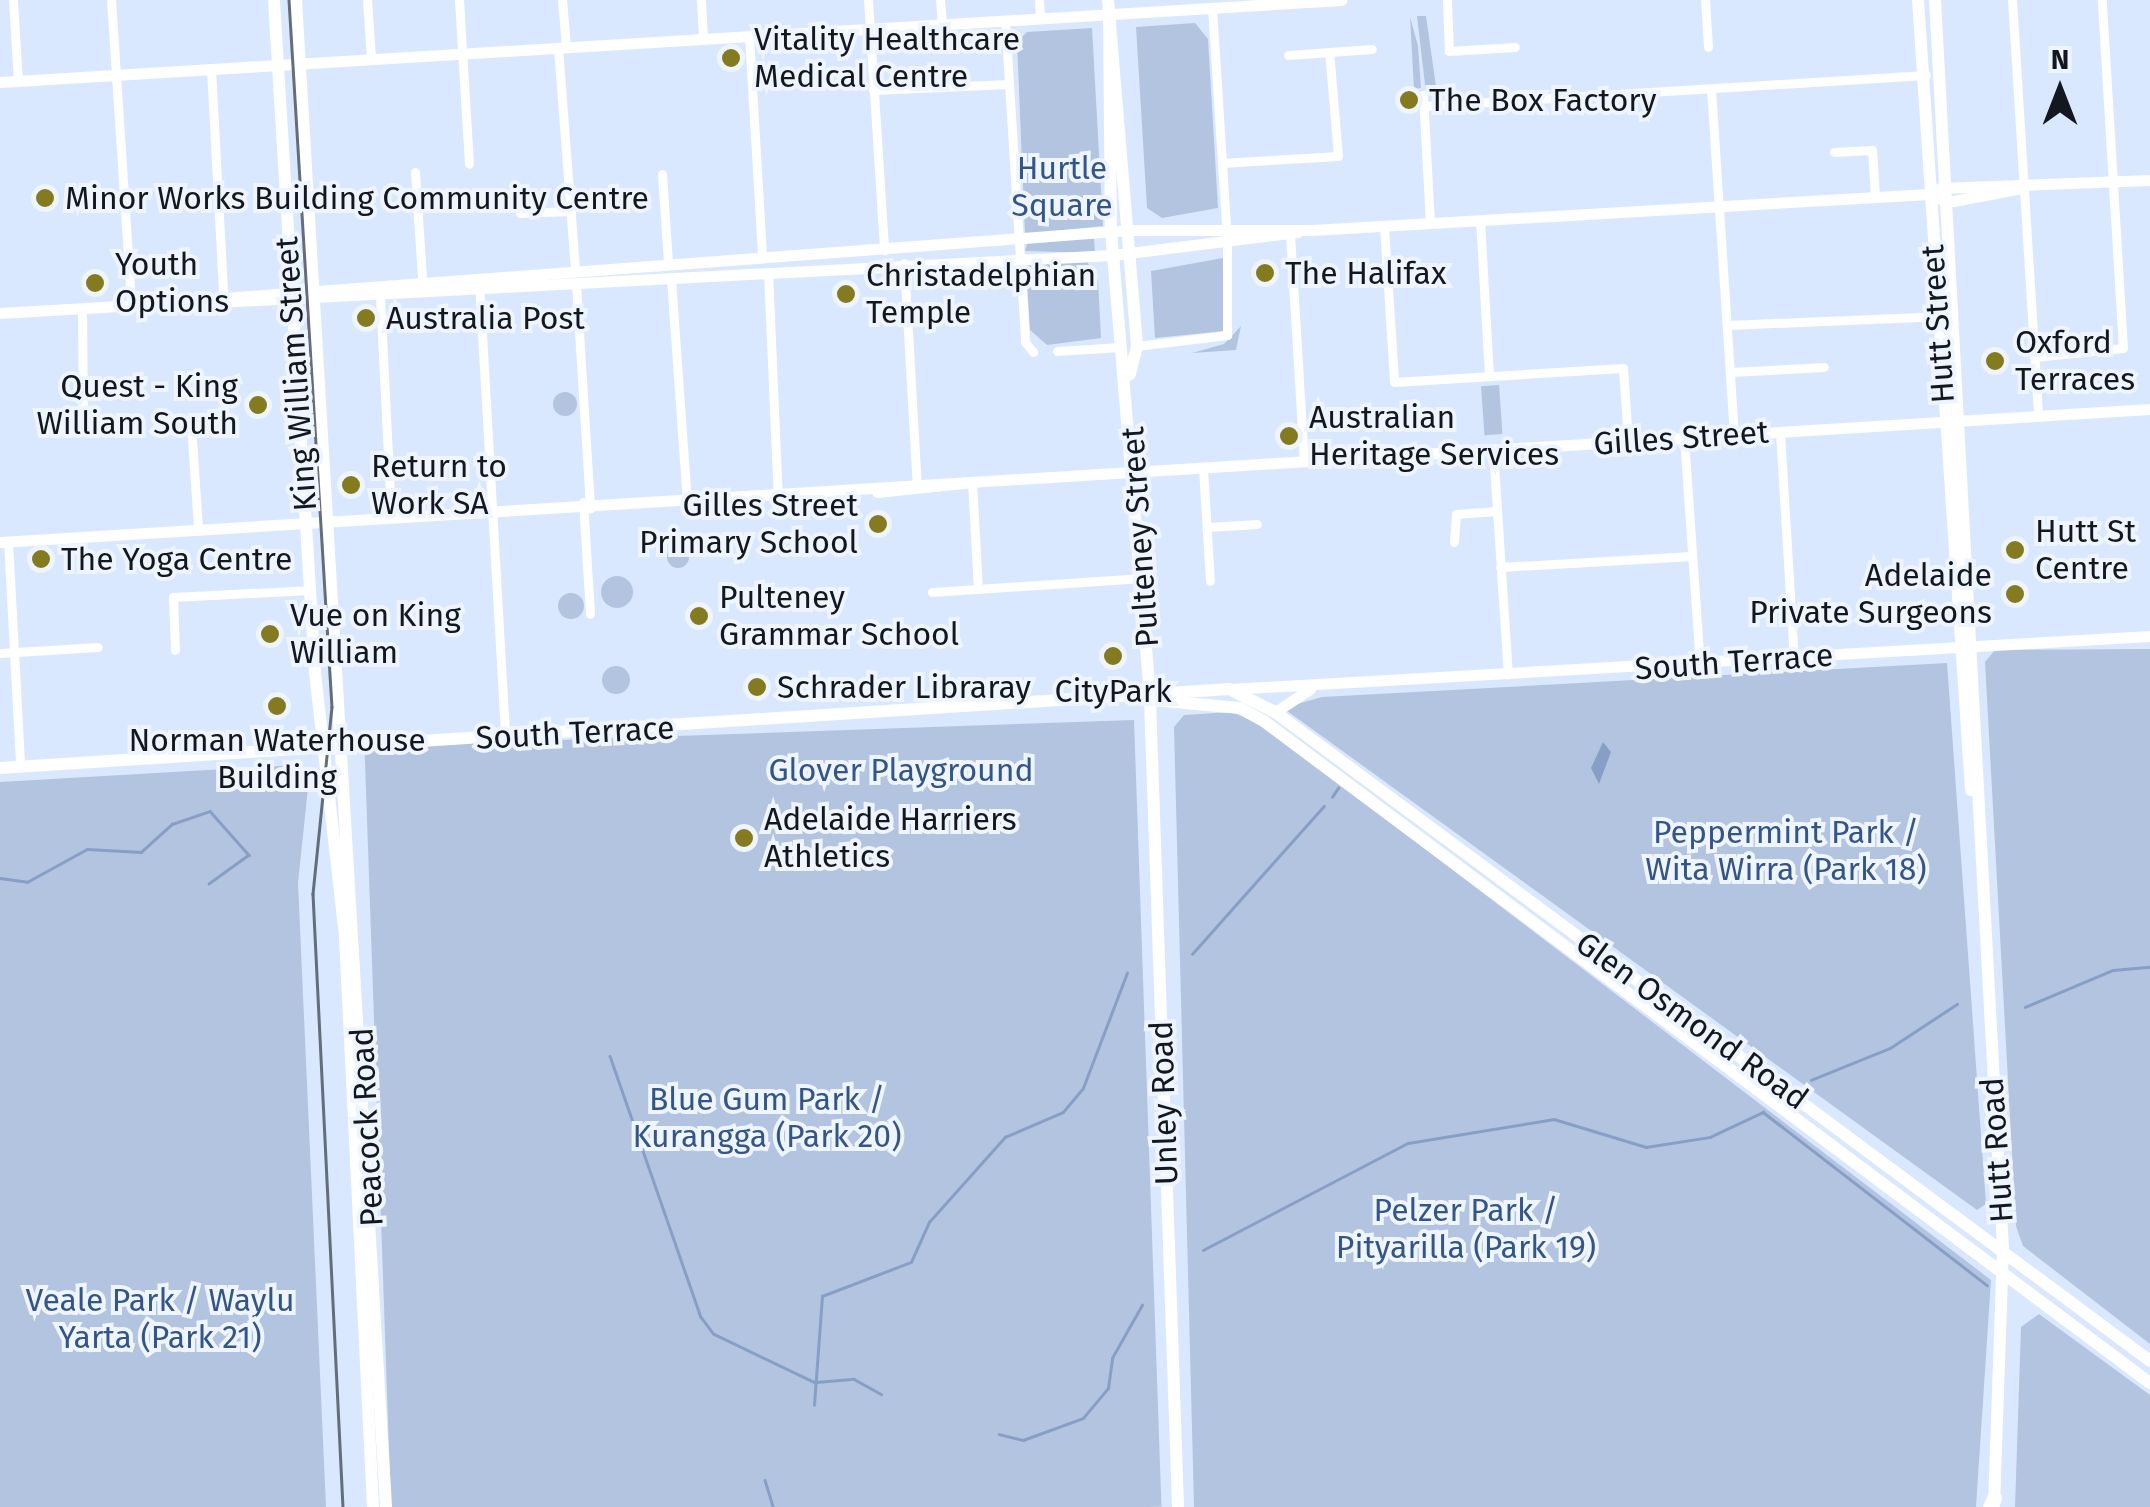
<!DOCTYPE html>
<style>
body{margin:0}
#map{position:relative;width:2150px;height:1507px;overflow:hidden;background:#d9e8fe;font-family:"Fira Sans",sans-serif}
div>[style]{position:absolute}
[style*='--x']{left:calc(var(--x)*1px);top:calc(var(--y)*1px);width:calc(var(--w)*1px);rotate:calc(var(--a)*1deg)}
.green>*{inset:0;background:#b3c4e0;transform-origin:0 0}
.round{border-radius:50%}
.water>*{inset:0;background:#879fc5}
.stream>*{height:2.5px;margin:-1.25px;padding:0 1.25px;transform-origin:1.25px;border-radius:1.25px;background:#879fc5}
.minor>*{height:9px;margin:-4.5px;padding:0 4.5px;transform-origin:4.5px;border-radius:4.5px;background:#fff}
.tertiary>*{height:11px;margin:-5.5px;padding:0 5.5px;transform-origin:5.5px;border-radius:5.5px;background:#fff}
.secondary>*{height:12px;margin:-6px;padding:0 6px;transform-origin:6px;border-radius:6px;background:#fff}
.trunk>*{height:15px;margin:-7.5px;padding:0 7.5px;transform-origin:7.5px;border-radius:7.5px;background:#fff}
.tram>*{height:2.5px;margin:-1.25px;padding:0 1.25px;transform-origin:1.25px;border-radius:1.25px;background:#646d7a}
.dots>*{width:28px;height:28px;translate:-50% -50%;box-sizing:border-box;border:5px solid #eff5fe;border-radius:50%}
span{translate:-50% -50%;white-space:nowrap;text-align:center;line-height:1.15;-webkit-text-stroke:8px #eff5fe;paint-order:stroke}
.poi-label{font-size:32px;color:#131820}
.left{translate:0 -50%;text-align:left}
.right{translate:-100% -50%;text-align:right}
.park-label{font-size:32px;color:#345587}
.street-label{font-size:32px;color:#131820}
.north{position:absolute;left:2010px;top:40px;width:100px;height:100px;-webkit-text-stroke:8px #eff5fe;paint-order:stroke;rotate:0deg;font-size:28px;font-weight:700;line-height:40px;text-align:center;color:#131820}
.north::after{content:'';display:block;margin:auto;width:35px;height:45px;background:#131820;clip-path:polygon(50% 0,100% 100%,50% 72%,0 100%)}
</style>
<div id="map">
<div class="green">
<i style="clip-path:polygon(1417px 16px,1426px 16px,1437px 93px,1426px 93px)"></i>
<i style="clip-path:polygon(1410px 17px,1418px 46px,1421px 88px,1414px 89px)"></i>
<i style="clip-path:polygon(1195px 23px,1208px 39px,1218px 208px,1162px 218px,1147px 208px,1136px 27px)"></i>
<i style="clip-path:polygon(1092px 28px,1103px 226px,1025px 234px,1017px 42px,1027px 32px)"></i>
<i style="clip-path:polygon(1094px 238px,1095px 253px,1025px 251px,1027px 244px)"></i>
<i style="clip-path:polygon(1223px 258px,1224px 331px,1155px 338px,1151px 271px)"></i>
<i style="clip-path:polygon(1086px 260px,1098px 280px,1101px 338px,1047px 345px,1030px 330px,1026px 265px)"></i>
<i style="clip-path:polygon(1241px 326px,1236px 350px,1192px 353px,1224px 344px)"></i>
<i style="left:1499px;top:385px;width:49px;height:18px;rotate:86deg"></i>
<i class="round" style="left:553px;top:392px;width:24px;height:24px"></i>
<i class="round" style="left:667px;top:546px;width:22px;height:22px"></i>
<i class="round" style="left:601px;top:576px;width:32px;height:32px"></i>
<i class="round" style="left:558px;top:593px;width:26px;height:26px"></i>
<i style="clip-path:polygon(2150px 649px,2150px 1344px,2023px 1246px,2016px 1226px,1985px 662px,1995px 650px)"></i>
<i style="clip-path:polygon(1947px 663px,1986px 1204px,1977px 1210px,1283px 708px,1322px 697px)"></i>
<i class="round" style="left:602px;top:666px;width:28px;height:28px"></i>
<i style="clip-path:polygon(1232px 712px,1264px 726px,1991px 1280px,1976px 1507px,1194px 1507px,1174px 727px,1184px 715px)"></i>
<i style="left:1134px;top:720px;width:787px;height:770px;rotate:88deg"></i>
<i style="clip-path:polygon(297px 765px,308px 788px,298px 883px,326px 1507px,0 1507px,0 782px)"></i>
<i style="clip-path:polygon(2039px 1314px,2150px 1395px,2150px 1507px,2015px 1507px,2021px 1327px)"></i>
</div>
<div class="water">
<i style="clip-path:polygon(1603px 742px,1611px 752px,1599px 784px,1591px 768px)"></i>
</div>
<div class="stream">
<i style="--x:1332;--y:797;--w:11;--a:-56"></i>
<i style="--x:0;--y:878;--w:27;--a:8"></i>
<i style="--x:27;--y:882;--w:68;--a:-28.8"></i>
<i style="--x:87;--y:849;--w:54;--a:3.2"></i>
<i style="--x:141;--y:852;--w:42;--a:-42.1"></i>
<i style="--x:172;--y:824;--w:40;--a:-18.9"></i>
<i style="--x:210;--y:811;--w:59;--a:48.4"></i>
<i style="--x:249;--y:855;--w:49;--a:144.1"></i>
<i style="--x:1192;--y:954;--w:198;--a:-48.3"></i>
<i style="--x:2025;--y:1007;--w:95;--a:-22.8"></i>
<i style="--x:2113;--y:970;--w:37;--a:-5"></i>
<i style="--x:610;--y:1056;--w:276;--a:70.8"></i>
<i style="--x:701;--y:1317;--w:21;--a:53"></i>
<i style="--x:714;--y:1334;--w:111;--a:25.6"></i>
<i style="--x:1811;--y:1080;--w:85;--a:-22.1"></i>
<i style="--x:1890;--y:1048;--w:80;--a:-33.3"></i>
<i style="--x:1203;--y:1250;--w:231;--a:-27.6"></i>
<i style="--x:1408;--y:1143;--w:148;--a:-9.3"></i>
<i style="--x:1554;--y:1119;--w:96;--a:16.9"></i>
<i style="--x:1646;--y:1147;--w:65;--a:-8.9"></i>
<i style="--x:1710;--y:1137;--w:59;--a:-25.3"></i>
<i style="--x:1763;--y:1112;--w:283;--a:37.7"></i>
<i style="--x:816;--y:1382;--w:38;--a:-5"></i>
<i style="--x:854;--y:1379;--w:31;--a:29"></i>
<i style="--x:814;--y:1405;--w:109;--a:-85.8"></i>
<i style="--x:822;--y:1296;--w:95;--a:-20.9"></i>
<i style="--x:911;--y:1262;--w:44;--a:-65.8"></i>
<i style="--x:929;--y:1222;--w:114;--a:-48.2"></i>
<i style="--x:1005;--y:1137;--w:63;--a:-23.3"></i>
<i style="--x:1063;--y:1112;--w:31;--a:-50"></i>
<i style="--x:1083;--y:1088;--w:123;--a:-69.1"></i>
<i style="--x:999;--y:1434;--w:25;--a:14"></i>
<i style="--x:1023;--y:1440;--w:64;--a:-20.1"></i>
<i style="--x:1083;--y:1418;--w:39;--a:-50"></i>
<i style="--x:1108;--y:1388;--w:30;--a:-82"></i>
<i style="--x:1112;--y:1358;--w:61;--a:-60.5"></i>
<i style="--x:765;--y:1480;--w:28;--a:73"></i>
</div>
<div class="minor">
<i style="--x:13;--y:0;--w:81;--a:86.5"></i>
<i style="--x:111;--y:0;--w:306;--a:86.2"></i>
<i style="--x:367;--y:0;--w:59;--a:86.1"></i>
<i style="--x:459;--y:0;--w:164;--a:86.5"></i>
<i style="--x:562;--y:0;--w:47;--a:85.1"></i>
<i style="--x:701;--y:0;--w:39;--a:87"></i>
<i style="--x:868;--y:0;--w:251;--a:86.3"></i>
<i style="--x:940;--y:0;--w:24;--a:85"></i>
<i style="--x:1039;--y:0;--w:18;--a:87"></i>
<i style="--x:1447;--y:0;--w:51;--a:87.8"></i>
<i style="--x:1449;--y:51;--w:66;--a:-3.5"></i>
<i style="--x:1705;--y:0;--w:47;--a:86.3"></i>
<i style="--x:2012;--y:0;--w:417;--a:86.4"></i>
<i style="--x:1212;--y:8;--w:216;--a:86.3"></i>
<i style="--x:1005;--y:20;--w:323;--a:86.4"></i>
<i style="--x:1025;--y:342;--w:13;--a:51"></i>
<i style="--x:749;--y:36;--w:221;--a:86.6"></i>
<i style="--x:558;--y:48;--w:222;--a:85.6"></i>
<i style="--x:1288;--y:55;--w:84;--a:-4.1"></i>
<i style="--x:211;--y:69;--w:223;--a:86.9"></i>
<i style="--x:1711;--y:89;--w:347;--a:86.2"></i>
<i style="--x:873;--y:90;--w:136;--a:-2.5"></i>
<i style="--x:1423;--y:95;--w:128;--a:86.9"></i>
<i style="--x:1424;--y:106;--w:503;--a:-3.53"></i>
<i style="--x:1834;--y:152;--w:38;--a:-3"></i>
<i style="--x:1872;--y:150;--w:47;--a:86.3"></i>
<i style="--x:1222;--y:163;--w:116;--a:-3.5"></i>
<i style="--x:1338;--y:156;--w:104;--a:-94.9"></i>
<i style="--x:415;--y:172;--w:106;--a:86.2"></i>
<i style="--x:662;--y:174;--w:89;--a:86.1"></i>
<i style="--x:520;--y:213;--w:51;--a:-2.2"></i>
<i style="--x:1480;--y:220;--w:156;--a:86.7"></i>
<i style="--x:1384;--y:226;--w:156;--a:86.3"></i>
<i style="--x:1394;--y:382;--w:229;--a:-3.5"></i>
<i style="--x:1623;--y:368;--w:73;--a:86.1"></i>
<i style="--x:1290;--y:234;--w:227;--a:86.5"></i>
<i style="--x:904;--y:263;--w:226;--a:86.7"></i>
<i style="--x:768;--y:272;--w:225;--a:87.5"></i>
<i style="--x:671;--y:279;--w:225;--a:85.9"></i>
<i style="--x:479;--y:282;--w:456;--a:86.7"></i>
<i style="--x:576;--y:284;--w:225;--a:86.4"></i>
<i style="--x:380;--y:297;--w:220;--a:87.1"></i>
<i style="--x:82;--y:308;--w:109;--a:89.5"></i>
<i style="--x:1727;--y:325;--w:217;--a:-2.4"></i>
<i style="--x:1137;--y:346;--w:91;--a:-7"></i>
<i style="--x:1227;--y:335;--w:88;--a:-90"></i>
<i style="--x:1057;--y:351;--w:63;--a:-3.6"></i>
<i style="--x:2034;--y:357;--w:89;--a:-5.8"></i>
<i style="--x:2123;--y:348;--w:349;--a:-93.5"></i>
<i style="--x:1730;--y:372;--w:94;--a:-3"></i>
<i style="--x:191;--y:425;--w:104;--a:86.1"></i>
<i style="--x:1780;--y:432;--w:226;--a:86.5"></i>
<i style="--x:1684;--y:438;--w:227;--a:86"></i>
<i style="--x:1493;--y:450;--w:225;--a:86.2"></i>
<i style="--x:1203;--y:468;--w:113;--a:86.5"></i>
<i style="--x:972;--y:482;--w:107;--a:86.8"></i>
<i style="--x:583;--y:502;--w:112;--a:86.4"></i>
<i style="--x:1207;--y:527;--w:50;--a:-3.4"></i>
<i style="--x:8;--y:541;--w:225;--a:86.9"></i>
<i style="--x:1454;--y:542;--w:28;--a:-86"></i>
<i style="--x:1456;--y:514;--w:41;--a:-4.2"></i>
<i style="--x:1500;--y:567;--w:192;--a:-3.3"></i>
<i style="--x:932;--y:592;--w:211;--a:-3.8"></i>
<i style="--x:175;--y:650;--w:53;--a:-92.2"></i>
<i style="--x:173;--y:597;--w:136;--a:-2.9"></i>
<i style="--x:0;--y:653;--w:98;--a:-3.5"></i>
</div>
<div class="tertiary">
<i style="--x:0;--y:82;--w:1344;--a:-3.5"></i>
<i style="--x:1940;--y:188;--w:210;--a:-2.2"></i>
<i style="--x:180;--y:304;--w:934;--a:-3.01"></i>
<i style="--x:1113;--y:255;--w:186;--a:-7.1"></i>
<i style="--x:131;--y:305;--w:1001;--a:-4.3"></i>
<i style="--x:1129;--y:230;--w:183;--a:0"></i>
<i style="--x:1312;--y:230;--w:618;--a:-3.34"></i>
<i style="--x:1929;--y:194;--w:21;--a:23"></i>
<i style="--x:1948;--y:202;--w:75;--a:-10.7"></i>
<i style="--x:0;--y:313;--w:136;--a:-3.4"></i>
<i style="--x:877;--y:492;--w:96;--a:-6"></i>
<i style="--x:0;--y:542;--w:2154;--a:-3.54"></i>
<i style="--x:1229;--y:689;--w:923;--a:-3.29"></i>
<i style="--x:1275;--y:712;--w:42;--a:-33.3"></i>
</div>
<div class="secondary">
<i style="--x:274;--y:0;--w:674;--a:86.51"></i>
<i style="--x:315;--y:673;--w:266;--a:83.5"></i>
<i style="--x:345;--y:937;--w:571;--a:87.19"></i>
<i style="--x:296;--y:0;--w:1510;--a:86.58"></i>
<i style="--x:1108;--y:0;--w:347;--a:85.2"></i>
<i style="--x:1137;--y:346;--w:29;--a:104"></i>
<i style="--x:1918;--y:0;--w:792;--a:86.16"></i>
<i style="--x:1935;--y:0;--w:1250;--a:86.88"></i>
<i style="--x:2003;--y:1248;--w:257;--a:92"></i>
<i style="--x:1109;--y:14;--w:217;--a:89.5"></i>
<i style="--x:1111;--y:231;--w:471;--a:85.2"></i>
<i style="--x:1150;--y:700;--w:807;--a:88.01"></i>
<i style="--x:1152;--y:700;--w:88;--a:5.2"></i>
<i style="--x:1240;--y:708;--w:29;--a:29"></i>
<i style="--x:1265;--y:722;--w:1105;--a:36.76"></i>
<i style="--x:0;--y:768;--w:1232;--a:-3.68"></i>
<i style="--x:1229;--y:689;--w:51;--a:26.6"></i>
<i style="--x:1275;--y:712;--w:1089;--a:36.56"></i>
</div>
<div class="trunk">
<i style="--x:1990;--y:1507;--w:10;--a:-66"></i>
</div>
<div class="tram">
<i style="--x:289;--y:0;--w:708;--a:86.52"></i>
<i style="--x:332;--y:707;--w:188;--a:95.8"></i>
<i style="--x:313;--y:894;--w:614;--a:87.2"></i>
</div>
<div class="dots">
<i style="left:731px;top:58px;background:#847a1f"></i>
<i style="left:1409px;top:100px;background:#847a1f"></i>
<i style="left:45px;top:198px;background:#847a1f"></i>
<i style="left:1265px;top:273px;background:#847a1f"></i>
<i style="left:95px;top:283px;background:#847a1f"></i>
<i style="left:846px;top:294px;background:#847a1f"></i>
<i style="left:366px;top:318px;background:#847a1f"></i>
<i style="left:1995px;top:361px;background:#847a1f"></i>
<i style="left:258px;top:405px;background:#847a1f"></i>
<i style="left:1289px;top:436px;background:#847a1f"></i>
<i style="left:351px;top:485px;background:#847a1f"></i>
<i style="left:878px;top:524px;background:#847a1f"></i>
<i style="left:2015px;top:550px;background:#847a1f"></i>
<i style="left:41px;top:559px;background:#847a1f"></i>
<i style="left:2015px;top:594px;background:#847a1f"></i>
<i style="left:699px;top:616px;background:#847a1f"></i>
<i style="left:270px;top:634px;background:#847a1f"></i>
<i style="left:1113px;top:656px;background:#847a1f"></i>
<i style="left:757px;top:687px;background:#847a1f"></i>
<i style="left:277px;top:706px;background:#847a1f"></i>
<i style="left:744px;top:838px;background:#847a1f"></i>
</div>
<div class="poi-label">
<span class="left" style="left:754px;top:58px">Vitality Healthcare<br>Medical Centre</span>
<span class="left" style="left:1429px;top:100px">The Box Factory</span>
<span class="left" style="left:65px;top:198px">Minor Works Building Community Centre</span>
<span class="left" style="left:115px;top:283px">Youth<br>Options</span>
<span class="left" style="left:1285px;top:273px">The Halifax</span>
<span class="left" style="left:866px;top:294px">Christadelphian<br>Temple</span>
<span class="left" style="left:386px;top:318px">Australia Post</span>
<span class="left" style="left:2015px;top:361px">Oxford<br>Terraces</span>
<span class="right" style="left:238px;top:405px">Quest - King<br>William South</span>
<span class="left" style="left:1309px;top:436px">Australian<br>Heritage Services</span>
<span class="left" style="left:371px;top:485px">Return to<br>Work SA</span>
<span class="right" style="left:858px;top:524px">Gilles Street<br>Primary School</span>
<span class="left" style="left:2035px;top:550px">Hutt St<br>Centre</span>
<span class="left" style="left:61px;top:559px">The Yoga Centre</span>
<span class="right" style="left:1992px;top:594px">Adelaide<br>Private Surgeons</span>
<span class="left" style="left:719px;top:616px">Pulteney<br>Grammar School</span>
<span class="left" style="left:290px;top:634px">Vue on King<br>William</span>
<span class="left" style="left:777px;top:687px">Schrader Libraray</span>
<span style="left:1113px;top:691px">CityPark</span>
<span style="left:277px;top:759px">Norman Waterhouse<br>Building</span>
<span class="left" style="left:764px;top:838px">Adelaide Harriers<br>Athletics</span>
</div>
<div class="park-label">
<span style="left:1062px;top:187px">Hurtle<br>Square</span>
<span style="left:901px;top:770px">Glover Playground</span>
<span style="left:1786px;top:851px">Peppermint Park /<br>Wita Wirra (Park 18)</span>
<span style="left:767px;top:1118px">Blue Gum Park /<br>Kurangga (Park 20)</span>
<span style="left:1466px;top:1229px">Pelzer Park /<br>Pityarilla (Park 19)</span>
<span style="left:160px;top:1319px">Veale Park / Waylu<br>Yarta (Park 21)</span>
</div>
<div class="street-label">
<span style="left:1938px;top:324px;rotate:-94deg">Hutt Street</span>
<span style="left:296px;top:374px;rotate:-94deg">King William Street</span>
<span style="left:1681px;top:438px;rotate:-4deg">Gilles Street</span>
<span style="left:1140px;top:537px;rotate:-94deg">Pulteney Street</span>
<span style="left:1734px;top:662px;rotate:-4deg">South Terrace</span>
<span style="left:575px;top:733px;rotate:-3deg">South Terrace</span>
<span style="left:1692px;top:1021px;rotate:36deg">Glen Osmond Road</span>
<span style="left:1164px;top:1103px;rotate:-92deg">Unley Road</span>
<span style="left:367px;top:1127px;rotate:-93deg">Peacock Road</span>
<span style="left:1997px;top:1150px;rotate:-94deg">Hutt Road</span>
</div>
<div class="north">N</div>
</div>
